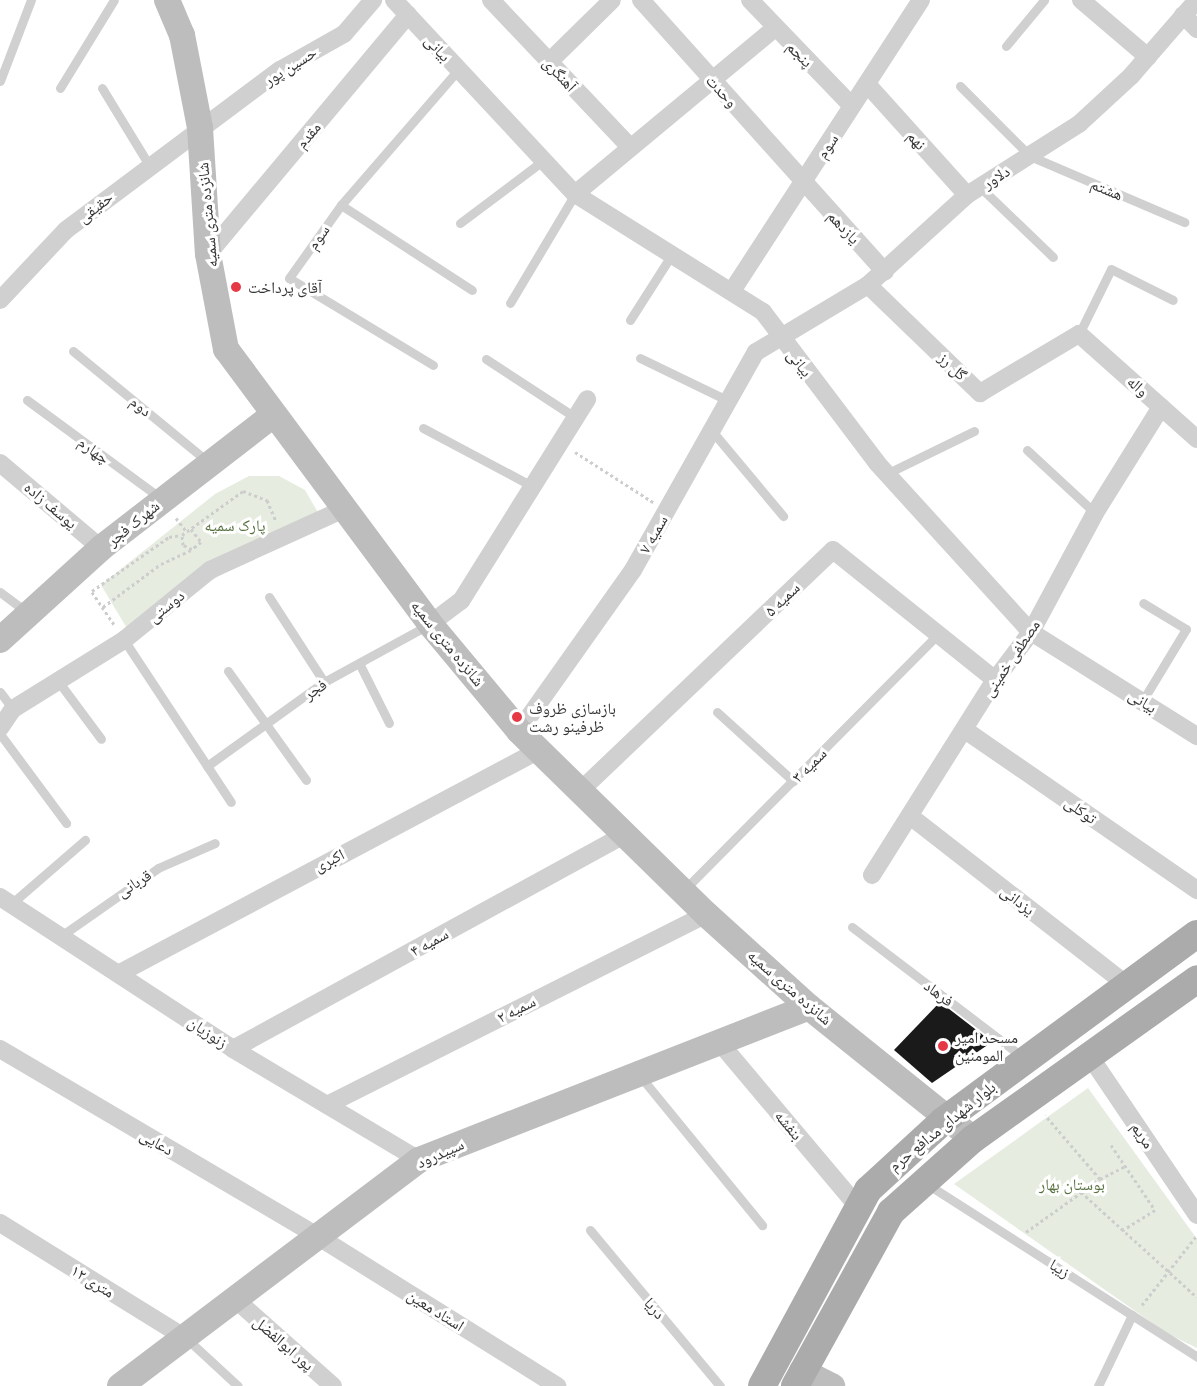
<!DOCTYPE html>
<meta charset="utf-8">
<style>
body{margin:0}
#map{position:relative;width:1197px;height:1386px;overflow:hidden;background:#fff;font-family:"Archivo Narrow","Noto Naskh Arabic",sans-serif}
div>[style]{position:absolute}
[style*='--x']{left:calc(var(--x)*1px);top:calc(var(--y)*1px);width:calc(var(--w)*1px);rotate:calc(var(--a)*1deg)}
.green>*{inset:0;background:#e6ecdf}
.building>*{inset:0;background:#1a1a1a}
.path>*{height:3px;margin-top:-1.5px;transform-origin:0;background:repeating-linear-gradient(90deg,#cdcdcd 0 3px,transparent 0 6px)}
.lane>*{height:9px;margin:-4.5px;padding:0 4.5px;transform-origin:4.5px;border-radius:4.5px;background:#d0d0d0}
.street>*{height:18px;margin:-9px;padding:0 9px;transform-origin:9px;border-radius:9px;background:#d0d0d0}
.secondary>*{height:26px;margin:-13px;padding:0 13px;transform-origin:13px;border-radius:13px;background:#bdbdbd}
.primary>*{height:28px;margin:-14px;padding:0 14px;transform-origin:14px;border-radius:14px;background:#ababab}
.dots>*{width:16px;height:16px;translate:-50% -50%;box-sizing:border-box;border:3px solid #fff;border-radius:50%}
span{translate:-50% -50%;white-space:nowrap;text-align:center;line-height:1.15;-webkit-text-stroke:6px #fff;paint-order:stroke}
.street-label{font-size:16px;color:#333}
.poi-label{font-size:16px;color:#333}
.left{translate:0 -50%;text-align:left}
.park-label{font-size:16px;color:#56703f}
</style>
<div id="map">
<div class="green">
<i style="clip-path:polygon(249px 476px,279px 476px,305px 490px,320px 516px,128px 630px,101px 585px,215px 494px)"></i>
<i style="clip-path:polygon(1088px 1088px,1197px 1239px,1197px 1348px,1168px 1334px,954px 1184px)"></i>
</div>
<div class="building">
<i style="clip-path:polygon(940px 1002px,992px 1042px,932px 1083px,894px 1050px)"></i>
</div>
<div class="path">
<i style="--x:575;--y:452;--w:93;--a:32.7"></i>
<i style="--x:176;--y:518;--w:16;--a:52"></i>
<i style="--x:191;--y:529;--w:16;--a:52"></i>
<i style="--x:201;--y:542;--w:11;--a:142"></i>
<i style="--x:192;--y:549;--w:10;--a:-156"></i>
<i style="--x:183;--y:545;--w:10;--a:-96"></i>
<i style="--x:182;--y:535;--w:75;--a:-35.8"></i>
<i style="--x:243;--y:491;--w:26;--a:21"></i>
<i style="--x:267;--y:500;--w:23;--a:67"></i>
<i style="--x:92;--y:591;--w:94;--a:-35"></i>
<i style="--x:169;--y:537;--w:12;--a:-9"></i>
<i style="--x:92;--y:592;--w:41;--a:55.9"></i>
<i style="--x:103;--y:607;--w:72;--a:-36.6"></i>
<i style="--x:161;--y:564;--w:33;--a:-25"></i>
<i style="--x:1111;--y:1145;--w:78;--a:55.9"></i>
<i style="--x:1155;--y:1210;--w:38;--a:148"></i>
<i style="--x:1100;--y:1179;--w:28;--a:-27"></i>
<i style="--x:1081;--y:1192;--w:156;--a:42.2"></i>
<i style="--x:1026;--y:1232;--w:91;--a:-35.6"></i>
<i style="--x:1100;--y:1179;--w:84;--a:-130.7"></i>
<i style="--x:1142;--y:1305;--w:89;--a:-51.8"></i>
</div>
<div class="lane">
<i style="--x:1006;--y:46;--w:60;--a:-50.4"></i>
<i style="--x:0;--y:81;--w:87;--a:-69.1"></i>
<i style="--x:960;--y:86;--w:99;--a:45"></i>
<i style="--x:1030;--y:156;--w:168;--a:23.2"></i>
<i style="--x:60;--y:88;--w:103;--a:-58.5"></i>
<i style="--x:102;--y:88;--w:90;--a:58.6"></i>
<i style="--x:980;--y:187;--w:101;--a:43.8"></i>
<i style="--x:341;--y:205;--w:156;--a:33"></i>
<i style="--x:460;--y:223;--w:100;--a:-36.9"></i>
<i style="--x:510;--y:303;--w:127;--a:-59.2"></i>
<i style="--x:630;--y:320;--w:78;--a:-57.5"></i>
<i style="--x:1079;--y:334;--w:72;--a:-63.8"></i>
<i style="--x:1111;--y:269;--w:69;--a:26.6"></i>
<i style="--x:73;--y:351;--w:175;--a:39.4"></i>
<i style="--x:640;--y:358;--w:99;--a:25.8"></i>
<i style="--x:486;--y:359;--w:108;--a:33.2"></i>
<i style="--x:433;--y:365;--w:168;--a:-148.9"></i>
<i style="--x:289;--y:278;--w:90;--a:-54.5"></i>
<i style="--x:341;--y:205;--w:179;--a:-49.1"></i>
<i style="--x:27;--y:400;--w:167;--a:36.3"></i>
<i style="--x:423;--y:428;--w:126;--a:28"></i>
<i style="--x:712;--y:431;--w:111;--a:50.1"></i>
<i style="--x:1027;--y:450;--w:93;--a:42.8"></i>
<i style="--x:886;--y:474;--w:98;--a:-26"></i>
<i style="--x:0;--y:592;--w:34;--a:37"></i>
<i style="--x:269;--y:597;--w:101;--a:57.1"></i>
<i style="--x:124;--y:640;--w:194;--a:56.6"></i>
<i style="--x:359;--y:663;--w:67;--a:63.4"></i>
<i style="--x:228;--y:671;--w:134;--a:54.4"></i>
<i style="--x:58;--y:681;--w:72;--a:53.4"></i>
<i style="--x:0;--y:692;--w:21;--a:53"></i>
<i style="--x:1143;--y:700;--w:83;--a:-58.8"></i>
<i style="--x:1186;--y:629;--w:50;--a:-148.8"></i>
<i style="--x:717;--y:712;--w:103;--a:42.2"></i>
<i style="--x:0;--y:734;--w:111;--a:53.4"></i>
<i style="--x:207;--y:766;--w:144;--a:-35.7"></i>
<i style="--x:324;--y:682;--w:119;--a:-28.7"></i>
<i style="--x:684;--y:890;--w:356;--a:-45.2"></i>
<i style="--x:11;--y:904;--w:98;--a:-40.9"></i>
<i style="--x:852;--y:927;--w:216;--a:37.3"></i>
<i style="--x:61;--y:936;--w:118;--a:-35"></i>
<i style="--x:158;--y:868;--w:62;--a:-23.7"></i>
<i style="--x:640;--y:1076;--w:193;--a:50.7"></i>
<i style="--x:927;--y:1184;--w:321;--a:32.6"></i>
<i style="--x:590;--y:1230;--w:203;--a:50.2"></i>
<i style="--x:187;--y:1339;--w:69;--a:42.7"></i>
<i style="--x:1098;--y:1386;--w:79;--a:-64.4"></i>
</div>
<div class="street">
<i style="--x:394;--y:0;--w:265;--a:47"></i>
<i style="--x:575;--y:194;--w:222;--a:32.1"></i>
<i style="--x:763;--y:312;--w:189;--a:52.9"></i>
<i style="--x:877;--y:463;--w:229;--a:47.7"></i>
<i style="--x:1031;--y:632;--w:196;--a:32.1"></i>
<i style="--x:491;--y:0;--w:202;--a:46.6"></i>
<i style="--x:641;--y:0;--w:365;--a:48.1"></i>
<i style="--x:750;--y:0;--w:147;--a:46.1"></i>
<i style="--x:1081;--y:0;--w:88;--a:40.4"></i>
<i style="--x:1183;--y:15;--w:20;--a:45"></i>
<i style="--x:549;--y:62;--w:88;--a:-44.5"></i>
<i style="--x:867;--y:84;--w:149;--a:48"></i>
<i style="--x:575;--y:194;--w:260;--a:-39.7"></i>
<i style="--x:208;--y:254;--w:312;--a:-50.1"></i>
<i style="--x:868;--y:285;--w:156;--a:44"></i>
<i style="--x:980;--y:393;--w:115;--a:-30.8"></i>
<i style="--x:1079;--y:334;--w:158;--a:41.7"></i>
<i style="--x:732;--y:291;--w:347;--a:-57"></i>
<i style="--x:0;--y:300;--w:96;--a:-46.7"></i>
<i style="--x:66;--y:230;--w:267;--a:-36.8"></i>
<i style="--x:280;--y:70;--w:73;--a:-29.4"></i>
<i style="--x:344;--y:34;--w:45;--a:-49.5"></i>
<i style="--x:0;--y:463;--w:132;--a:40.1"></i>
<i style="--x:430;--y:624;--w:39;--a:-37"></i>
<i style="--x:461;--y:601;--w:238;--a:-58"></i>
<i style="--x:0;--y:728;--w:23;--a:-56"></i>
<i style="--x:13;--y:709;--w:131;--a:-31.9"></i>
<i style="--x:124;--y:640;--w:111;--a:-39.1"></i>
<i style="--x:210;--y:570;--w:149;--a:-24.5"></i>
<i style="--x:965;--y:730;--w:282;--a:34.6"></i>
<i style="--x:519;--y:731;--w:197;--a:-54.7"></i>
<i style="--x:633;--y:570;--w:250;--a:-60.6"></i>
<i style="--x:756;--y:352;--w:131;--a:-30.9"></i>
<i style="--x:868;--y:285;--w:134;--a:-42.3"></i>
<i style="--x:967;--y:195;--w:133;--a:-32.4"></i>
<i style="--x:1079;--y:124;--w:71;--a:-42.7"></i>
<i style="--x:1131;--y:76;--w:101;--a:-49"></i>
<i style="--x:580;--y:791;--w:349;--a:-43.6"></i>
<i style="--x:833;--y:550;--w:208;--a:38.7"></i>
<i style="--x:910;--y:816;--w:274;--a:37.9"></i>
<i style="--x:872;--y:875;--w:231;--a:-57.8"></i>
<i style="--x:995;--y:680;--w:60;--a:-53.1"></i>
<i style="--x:1031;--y:632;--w:135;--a:-61.7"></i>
<i style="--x:1095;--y:513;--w:125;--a:-58.1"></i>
<i style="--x:0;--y:897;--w:278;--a:33.1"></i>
<i style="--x:233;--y:1049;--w:217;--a:30.8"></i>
<i style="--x:120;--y:973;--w:476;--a:-28"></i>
<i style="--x:720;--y:1043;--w:214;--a:49.9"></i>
<i style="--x:0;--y:1049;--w:364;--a:30.5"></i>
<i style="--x:314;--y:1234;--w:287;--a:32"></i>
<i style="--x:233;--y:1049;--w:446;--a:-28.7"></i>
<i style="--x:1089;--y:1055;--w:193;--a:56"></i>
<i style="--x:327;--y:1105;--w:424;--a:-26.7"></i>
<i style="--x:0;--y:1223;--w:220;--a:31.8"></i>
<i style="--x:235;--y:1299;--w:131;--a:41.6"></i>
</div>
<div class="secondary">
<i style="--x:167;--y:0;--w:38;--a:67"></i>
<i style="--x:182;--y:35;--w:95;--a:79"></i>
<i style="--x:200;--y:128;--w:126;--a:86.4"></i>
<i style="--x:208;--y:254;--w:97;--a:79.3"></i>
<i style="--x:226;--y:349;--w:342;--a:53.4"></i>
<i style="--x:430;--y:624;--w:139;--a:50.2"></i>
<i style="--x:519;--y:731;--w:262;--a:44.4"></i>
<i style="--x:706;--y:914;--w:139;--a:42.1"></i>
<i style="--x:809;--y:1007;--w:211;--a:38.8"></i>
<i style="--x:0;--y:640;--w:137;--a:-42.3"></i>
<i style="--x:101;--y:548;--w:217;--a:-37.7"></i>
<i style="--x:802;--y:1371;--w:34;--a:27"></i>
<i style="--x:120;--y:1386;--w:375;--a:-37.1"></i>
<i style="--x:419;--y:1160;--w:419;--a:-21.4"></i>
</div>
<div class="primary">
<i style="--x:762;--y:1386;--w:223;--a:-61.6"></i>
<i style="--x:868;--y:1190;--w:102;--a:-42.6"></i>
<i style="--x:943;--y:1121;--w:315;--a:-36.4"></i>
<i style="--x:795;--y:1386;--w:199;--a:-61.1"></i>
<i style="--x:891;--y:1212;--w:110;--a:-41.7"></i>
<i style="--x:973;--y:1139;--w:275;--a:-35.5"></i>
</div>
<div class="dots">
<i style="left:236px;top:287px;background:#e63946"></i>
<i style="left:517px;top:717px;background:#e63946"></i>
<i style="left:943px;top:1046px;background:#e63946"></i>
</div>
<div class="street-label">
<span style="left:438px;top:48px;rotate:48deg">بیانی</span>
<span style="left:800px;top:54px;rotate:45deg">پنجم</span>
<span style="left:290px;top:66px;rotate:-32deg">حسین پور</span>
<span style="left:560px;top:74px;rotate:47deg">آهنگری</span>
<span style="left:722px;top:91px;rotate:48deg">وحدت</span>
<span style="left:308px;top:135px;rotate:-50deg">مقدم</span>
<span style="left:917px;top:140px;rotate:48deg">نهم</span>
<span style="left:827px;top:146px;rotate:-57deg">سوم</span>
<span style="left:996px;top:177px;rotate:-32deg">دلاور</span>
<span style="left:1107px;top:189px;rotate:23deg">هشتم</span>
<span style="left:95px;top:207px;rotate:-38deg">حقیقی</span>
<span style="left:207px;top:215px;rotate:-95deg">شانزده متری سمیه</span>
<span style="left:844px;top:227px;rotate:47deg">یازدهم</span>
<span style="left:318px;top:237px;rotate:-55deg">سوم</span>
<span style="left:800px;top:363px;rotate:52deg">بیانی</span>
<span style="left:953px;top:366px;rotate:44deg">گل رز</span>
<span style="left:1138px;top:386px;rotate:42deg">واله</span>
<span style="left:141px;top:406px;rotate:39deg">دوم</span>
<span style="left:94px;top:450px;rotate:36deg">چهارم</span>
<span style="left:51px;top:505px;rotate:40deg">یوسف زاده</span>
<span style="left:133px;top:523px;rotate:-39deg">شهرک فجر</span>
<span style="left:653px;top:534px;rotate:-60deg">سمیه ۷</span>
<span style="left:782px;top:599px;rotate:-44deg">سمیه ۵</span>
<span style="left:166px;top:606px;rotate:-39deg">دوستی</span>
<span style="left:448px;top:643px;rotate:51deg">شانزده متری سمیه</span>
<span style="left:1011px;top:658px;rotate:-56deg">مصطفی خمینی</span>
<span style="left:315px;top:689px;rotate:-34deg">فجر</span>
<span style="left:1143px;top:701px;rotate:32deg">بیانی</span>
<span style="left:809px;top:765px;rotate:-45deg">سمیه ۳</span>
<span style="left:1081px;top:810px;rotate:35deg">توکلی</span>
<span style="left:329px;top:860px;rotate:-27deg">اکبری</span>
<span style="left:134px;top:883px;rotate:-32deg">قربانی</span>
<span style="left:1018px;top:900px;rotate:38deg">یزدانی</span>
<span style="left:429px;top:942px;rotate:-29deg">سمیه ۴</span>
<span style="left:790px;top:987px;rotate:41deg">شانزده متری سمیه</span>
<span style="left:939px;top:993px;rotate:37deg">فرهاد</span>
<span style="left:516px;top:1009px;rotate:-27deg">سمیه ۲</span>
<span style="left:208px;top:1032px;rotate:34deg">زنوزیان</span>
<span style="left:789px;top:1125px;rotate:50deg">بنفشه</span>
<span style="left:942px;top:1126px;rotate:-39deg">بلوار شهدای مدافع حرم</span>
<span style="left:1143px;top:1135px;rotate:56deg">مریم</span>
<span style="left:157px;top:1142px;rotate:30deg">دعایی</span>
<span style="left:440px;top:1153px;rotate:-24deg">سپیدرود</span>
<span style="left:1060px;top:1268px;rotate:32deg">زیبا</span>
<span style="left:93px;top:1281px;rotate:32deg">۱۲ متری</span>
<span style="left:655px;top:1308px;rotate:50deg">دریا</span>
<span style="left:436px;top:1310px;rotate:32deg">استاد معین</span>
<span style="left:284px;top:1343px;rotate:41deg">پور ابوالفضل</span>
</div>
<div class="poi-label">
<span class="left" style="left:248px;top:287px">آقای پرداخت</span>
<span class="left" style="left:529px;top:717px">بازسازی ظروف<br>ظرفینو رشت</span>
<span class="left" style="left:955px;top:1046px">مسحد امیر<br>المومنین</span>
</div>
<div class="park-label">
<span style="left:235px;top:525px">پارک سمیه</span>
<span style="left:1072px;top:1184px">بوستان بهار</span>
</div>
</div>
